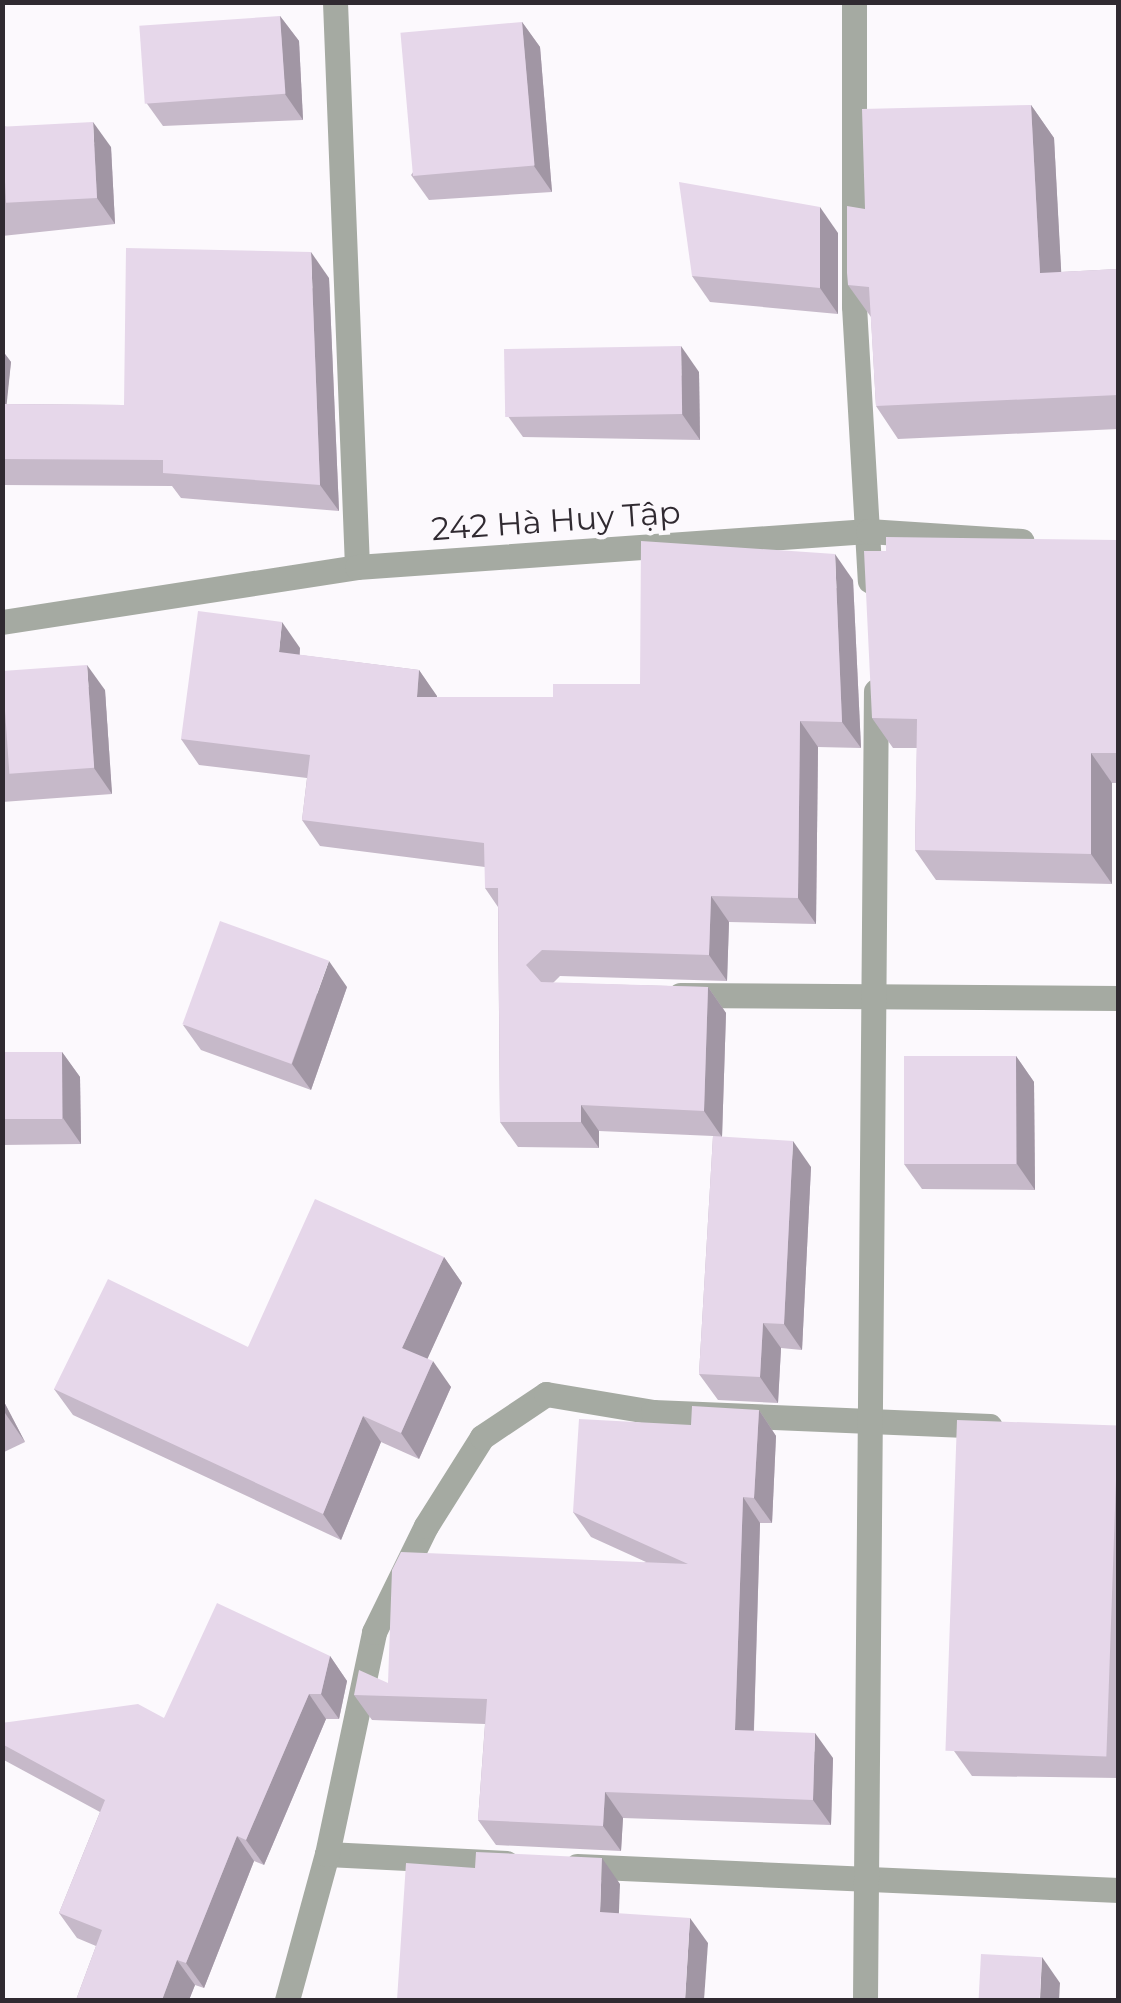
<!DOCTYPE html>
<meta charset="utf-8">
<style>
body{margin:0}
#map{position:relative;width:1121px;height:2003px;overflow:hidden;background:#fcf9fd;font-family:Montserrat,sans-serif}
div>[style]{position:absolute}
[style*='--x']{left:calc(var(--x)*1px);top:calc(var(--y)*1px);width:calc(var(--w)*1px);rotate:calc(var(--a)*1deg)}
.minor>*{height:25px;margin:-12.5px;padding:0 12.5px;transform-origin:12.5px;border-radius:12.5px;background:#a5aaa2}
.wall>*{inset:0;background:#c6b9c9}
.shaded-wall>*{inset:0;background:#a196a4}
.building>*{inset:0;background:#e6d7ea;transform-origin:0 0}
span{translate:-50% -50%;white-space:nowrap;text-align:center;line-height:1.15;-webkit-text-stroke:9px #fcf9fd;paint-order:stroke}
.street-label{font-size:32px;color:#302a31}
.frame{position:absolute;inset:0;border:5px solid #302a31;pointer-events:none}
</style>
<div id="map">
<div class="minor">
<i style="--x:335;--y:2;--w:565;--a:87.77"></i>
<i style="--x:854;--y:2;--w:304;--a:90"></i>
<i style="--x:854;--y:306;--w:275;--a:86.7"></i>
<i style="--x:2;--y:622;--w:359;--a:-8.8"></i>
<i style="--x:357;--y:567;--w:512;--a:-4.03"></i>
<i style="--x:868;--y:531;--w:154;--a:3.7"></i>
<i style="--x:680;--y:995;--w:438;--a:0.4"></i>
<i style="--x:327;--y:1854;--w:180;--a:2.9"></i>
<i style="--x:577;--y:1866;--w:542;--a:2.54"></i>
<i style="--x:287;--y:2000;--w:151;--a:-74.7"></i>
<i style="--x:327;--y:1854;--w:227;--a:-78"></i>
<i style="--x:374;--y:1632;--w:118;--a:-63.9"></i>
<i style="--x:426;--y:1526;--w:105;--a:-57.8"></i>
<i style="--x:482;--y:1437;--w:77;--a:-33.9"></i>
<i style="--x:546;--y:1394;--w:109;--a:9.5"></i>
<i style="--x:653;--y:1412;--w:337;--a:2.4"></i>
<i style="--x:865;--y:2000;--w:1309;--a:-89.52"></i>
</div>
<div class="wall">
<i style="clip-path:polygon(280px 16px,299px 41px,303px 120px,163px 126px,145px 101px)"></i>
<i style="clip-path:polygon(522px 22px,540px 47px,552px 192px,429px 200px,411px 175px)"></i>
<i style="clip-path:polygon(1031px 105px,1054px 138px,1061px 272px,1118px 269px,1118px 429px,898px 439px,876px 406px,871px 317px,848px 285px,865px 209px)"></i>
<i style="clip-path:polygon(2px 126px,111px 147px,115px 224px,2px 236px)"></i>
<i style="clip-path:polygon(838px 233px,838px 314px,710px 302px,692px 276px)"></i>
<i style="clip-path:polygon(329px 278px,339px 511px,181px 498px,172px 486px,2px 485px,2px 350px,11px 362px,6px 404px,124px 405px)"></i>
<i style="clip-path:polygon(699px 372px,700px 440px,523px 437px,505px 412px)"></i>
<i style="clip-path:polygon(1118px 540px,1118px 783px,1112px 783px,1112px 884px,936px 880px,915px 850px,917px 748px,893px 748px,872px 718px,886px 551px)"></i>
<i style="clip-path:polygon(853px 580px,861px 748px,818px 747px,816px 924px,729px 922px,727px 981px,560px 976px,553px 983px,708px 987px,726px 1013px,722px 1137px,811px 1167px,802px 1350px,781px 1348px,778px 1403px,718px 1400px,699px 1374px,713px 1136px,599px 1131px,599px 1148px,518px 1147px,500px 1122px,498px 907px,485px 888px,485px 867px,320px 846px,302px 820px,307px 778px,199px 765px,181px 739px,300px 648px,300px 655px,419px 670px,437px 697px,553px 697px,640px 684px)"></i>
<i style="clip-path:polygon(2px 671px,105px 690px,112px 794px,2px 802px)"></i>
<i style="clip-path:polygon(347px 987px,311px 1090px,201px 1050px,183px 1025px)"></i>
<i style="clip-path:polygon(2px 1052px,62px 1052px,80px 1077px,81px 1144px,2px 1145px)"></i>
<i style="clip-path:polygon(1016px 1056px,1034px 1082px,1035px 1190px,922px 1189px,904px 1164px)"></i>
<i style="clip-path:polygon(444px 1257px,462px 1283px,427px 1359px,451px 1387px,419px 1459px,381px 1442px,341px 1540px,73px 1415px,54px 1389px,248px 1347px)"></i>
<i style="clip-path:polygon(2px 1398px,25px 1442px,2px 1453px)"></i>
<i style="clip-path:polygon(759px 1410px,776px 1436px,772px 1523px,760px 1523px,754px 1731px,833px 1758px,831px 1825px,623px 1818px,621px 1851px,496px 1845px,478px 1820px,485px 1724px,372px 1720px,354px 1695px,388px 1683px,646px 1562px,591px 1537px,573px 1512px,691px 1425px)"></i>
<i style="clip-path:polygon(1118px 1426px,1118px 1778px,972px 1776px,954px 1751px)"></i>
<i style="clip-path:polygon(330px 1656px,347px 1681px,339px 1719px,326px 1719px,264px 1865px,254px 1861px,204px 1988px,195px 1985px,189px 2000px,76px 2000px,96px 1946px,77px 1938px,59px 1913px,100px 1812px,2px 1759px,2px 1723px,164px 1718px)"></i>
</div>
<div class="shaded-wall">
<i style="clip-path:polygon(280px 16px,299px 41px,303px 120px,285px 94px)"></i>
<i style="clip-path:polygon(522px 22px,540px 47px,552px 192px,534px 166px)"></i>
<i style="clip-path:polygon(1031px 105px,1054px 138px,1063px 305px,1040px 273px)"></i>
<i style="clip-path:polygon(93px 122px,111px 147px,115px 224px,97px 198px)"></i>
<i style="clip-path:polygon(820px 207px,838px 233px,838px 314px,820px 288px)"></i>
<i style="clip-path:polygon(311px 252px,329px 278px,339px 511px,320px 485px)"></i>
<i style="clip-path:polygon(681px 346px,699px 372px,700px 440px,682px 414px)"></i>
<i style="clip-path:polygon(2px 350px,11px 362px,4px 430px,2px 428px)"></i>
<i style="clip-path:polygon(835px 554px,853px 580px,861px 748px,842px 722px)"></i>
<i style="clip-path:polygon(282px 622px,300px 648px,297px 678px,279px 652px)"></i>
<i style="clip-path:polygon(87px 665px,105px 690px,112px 794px,94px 768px)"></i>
<i style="clip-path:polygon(419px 670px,437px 696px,435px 723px,417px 697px)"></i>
<i style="clip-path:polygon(800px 721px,818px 747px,816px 924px,798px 898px)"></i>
<i style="clip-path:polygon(1091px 753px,1112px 783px,1112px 884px,1091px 854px)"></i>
<i style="clip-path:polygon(711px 896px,729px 922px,727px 981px,709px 955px)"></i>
<i style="clip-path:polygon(329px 961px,347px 987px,311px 1090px,292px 1064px)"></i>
<i style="clip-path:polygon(708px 987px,726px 1013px,722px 1137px,704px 1111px)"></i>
<i style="clip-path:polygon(62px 1052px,80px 1077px,81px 1144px,63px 1118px)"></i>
<i style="clip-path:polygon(1016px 1056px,1034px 1082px,1035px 1190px,1017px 1164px)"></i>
<i style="clip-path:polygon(581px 1105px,599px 1131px,599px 1148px,581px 1122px)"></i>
<i style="clip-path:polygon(793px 1141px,811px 1167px,802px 1350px,784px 1324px)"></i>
<i style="clip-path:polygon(444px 1257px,462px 1283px,421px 1373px,402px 1348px)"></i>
<i style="clip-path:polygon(763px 1323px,781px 1348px,778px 1403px,760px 1377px)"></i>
<i style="clip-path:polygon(433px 1361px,451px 1387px,419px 1459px,401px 1433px)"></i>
<i style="clip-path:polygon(2px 1398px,25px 1442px,7px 1416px,2px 1408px)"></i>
<i style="clip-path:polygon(759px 1410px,776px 1436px,772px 1523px,754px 1498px)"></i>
<i style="clip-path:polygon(363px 1416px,381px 1442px,341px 1540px,323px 1514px)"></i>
<i style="clip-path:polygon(743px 1497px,760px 1523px,753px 1755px,735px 1730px)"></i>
<i style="clip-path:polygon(330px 1656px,347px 1681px,339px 1719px,321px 1694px)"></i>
<i style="clip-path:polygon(309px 1694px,326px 1719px,264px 1865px,246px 1840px)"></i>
<i style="clip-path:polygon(815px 1733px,833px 1758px,831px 1825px,813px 1800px)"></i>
<i style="clip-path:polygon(605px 1792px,623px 1818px,621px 1851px,603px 1826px)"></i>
<i style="clip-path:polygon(237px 1836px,254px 1861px,204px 1988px,186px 1963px)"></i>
<i style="clip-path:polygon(602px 1858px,620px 1884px,618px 1937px,600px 1912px)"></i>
<i style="clip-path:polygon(690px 1918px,708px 1943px,704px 2000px,685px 2000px)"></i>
<i style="clip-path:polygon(1042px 1957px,1060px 1983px,1059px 2000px,1040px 2000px)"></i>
<i style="clip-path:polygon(177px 1960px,195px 1985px,189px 2000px,162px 2000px)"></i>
</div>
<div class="building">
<i style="left:280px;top:16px;width:78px;height:141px;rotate:86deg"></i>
<i style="left:522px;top:22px;width:144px;height:122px;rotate:85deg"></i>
<i style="clip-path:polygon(1031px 105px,1040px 273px,1118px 269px,1118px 395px,876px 406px,869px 287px,848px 285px,847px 273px,847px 206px,865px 209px,862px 109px)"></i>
<i style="left:93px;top:122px;width:76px;height:91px;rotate:87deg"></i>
<i style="clip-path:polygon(679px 182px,820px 207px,820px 288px,692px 276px)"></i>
<i style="clip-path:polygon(126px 248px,311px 252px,320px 485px,163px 473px,163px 460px,2px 459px,2px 404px,124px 405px)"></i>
<i style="left:681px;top:346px;width:68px;height:177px;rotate:89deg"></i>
<i style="clip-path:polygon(886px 537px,1118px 540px,1118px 753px,1091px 753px,1091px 854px,915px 850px,917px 719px,872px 718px,864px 551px,886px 551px)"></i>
<i style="clip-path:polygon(641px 541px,835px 554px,842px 722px,800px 721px,798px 898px,711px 896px,709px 955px,542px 950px,526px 965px,541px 982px,708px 987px,704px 1111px,581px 1105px,581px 1122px,500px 1122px,498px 888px,485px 888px,484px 843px,302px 820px,310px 755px,181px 739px,198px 611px,282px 622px,279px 652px,419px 670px,417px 697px,553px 697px,553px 684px,640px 684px)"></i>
<i style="left:87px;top:665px;width:103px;height:85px;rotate:86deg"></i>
<i style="left:220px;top:921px;width:116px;height:110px;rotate:20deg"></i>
<i style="left:2px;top:1052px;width:60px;height:67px"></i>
<i style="left:904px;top:1056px;width:112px;height:108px"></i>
<i style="clip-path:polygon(713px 1136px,793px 1141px,784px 1324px,763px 1323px,760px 1377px,699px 1374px)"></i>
<i style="clip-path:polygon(315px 1199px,444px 1257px,402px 1348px,433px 1361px,401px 1433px,363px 1416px,323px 1514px,54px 1389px,108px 1279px,248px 1347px)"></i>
<i style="clip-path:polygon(692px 1406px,759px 1410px,754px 1498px,743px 1497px,735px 1730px,815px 1733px,813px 1800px,605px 1792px,603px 1826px,478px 1820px,487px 1699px,354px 1695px,359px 1670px,388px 1683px,392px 1570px,401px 1552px,688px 1564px,573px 1512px,579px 1419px,691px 1425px)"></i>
<i style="left:957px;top:1420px;width:161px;height:331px;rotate:2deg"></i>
<i style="clip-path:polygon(217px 1603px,330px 1656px,321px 1694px,309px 1694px,246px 1840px,237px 1836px,186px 1963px,177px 1960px,162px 2000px,76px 2000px,102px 1930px,59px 1913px,105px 1800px,2px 1744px,2px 1723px,138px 1704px,164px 1718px)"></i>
<i style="clip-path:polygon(476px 1852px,602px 1858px,600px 1912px,690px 1918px,685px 2000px,397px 2000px,406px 1863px,475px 1868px)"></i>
<i style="left:981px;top:1954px;width:61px;height:46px;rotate:3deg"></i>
</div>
<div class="street-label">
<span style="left:556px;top:521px;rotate:-4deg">242 Hà Huy Tập</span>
</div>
<div class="frame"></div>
</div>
